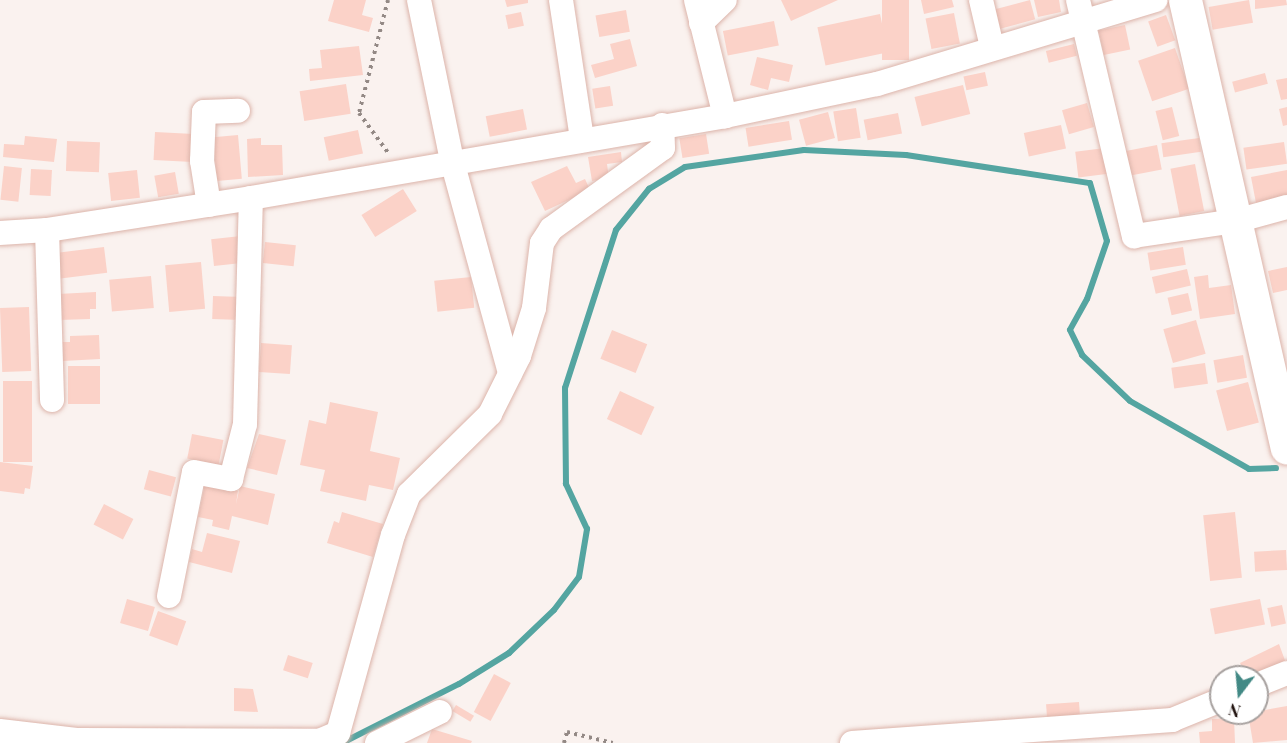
<!DOCTYPE html>
<style>
body{margin:0}
#map{position:relative;width:1287px;height:743px;overflow:hidden;background:#faf2ef;font-family:"Playfair Display",serif}
div>[style]{position:absolute}
[style*='--x']{left:calc(var(--x)*1px);top:calc(var(--y)*1px);width:calc(var(--w)*1px);rotate:calc(var(--a)*1deg)}
.stream>*{height:6px;margin:-3px;padding:0 3px;transform-origin:3px;border-radius:3px;background:#54a5a1}
.building>*{inset:0;background:#fbd2c8;transform-origin:0 0}
.path>*{height:4px;margin-top:-2px;transform-origin:0;background:repeating-linear-gradient(90deg,#938985 0 3px,transparent 0 7.5px)}
.roads{filter:drop-shadow(0 0 2px #dcb4aa) drop-shadow(0 0 2px #dcb4aa)}
.street>*{height:24px;margin:-12px;padding:0 12px;transform-origin:12px;border-radius:12px;background:#fff}
.secondary>*{height:33px;margin:-16.5px;padding:0 16.5px;transform-origin:16.5px;border-radius:16.5px;background:#fff}
span{translate:-50% -50%;white-space:nowrap;text-align:center;line-height:1.15;-webkit-text-stroke:6px #fff;paint-order:stroke}
.north{position:absolute;left:1209px;top:665px;width:60px;height:60px;box-sizing:border-box;background:#fff;border:2px solid #a7a19f;border-radius:50%;rotate:196deg;font-size:16px;font-weight:700;line-height:24px;text-align:center;color:#221410}
.north::after{content:'';display:block;margin:auto;width:21px;height:27px;background:#428985;clip-path:polygon(50% 0,100% 100%,50% 72%,0 100%)}
</style>
<div id="map">
<div class="stream">
<i style="--x:342;--y:743;--w:131;--a:-26.8"></i>
<i style="--x:459;--y:684;--w:59;--a:-31.8"></i>
<i style="--x:509;--y:653;--w:62;--a:-43.7"></i>
<i style="--x:554;--y:610;--w:41;--a:-52.9"></i>
<i style="--x:579;--y:577;--w:49;--a:-80.5"></i>
<i style="--x:587;--y:529;--w:50;--a:-115"></i>
<i style="--x:566;--y:484;--w:96;--a:-90.6"></i>
<i style="--x:565;--y:388;--w:166;--a:-72.1"></i>
<i style="--x:616;--y:230;--w:53;--a:-51.2"></i>
<i style="--x:649;--y:189;--w:42;--a:-31.4"></i>
<i style="--x:685;--y:167;--w:120;--a:-8.1"></i>
<i style="--x:804;--y:150;--w:102;--a:2.8"></i>
<i style="--x:906;--y:155;--w:186;--a:8.7"></i>
<i style="--x:1090;--y:183;--w:60;--a:73.7"></i>
<i style="--x:1107;--y:241;--w:61;--a:109"></i>
<i style="--x:1087;--y:299;--w:35;--a:119"></i>
<i style="--x:1070;--y:330;--w:28;--a:64"></i>
<i style="--x:1082;--y:355;--w:66;--a:43.8"></i>
<i style="--x:1130;--y:401;--w:137;--a:29.7"></i>
<i style="--x:1249;--y:469;--w:27;--a:-2"></i>
</div>
<div class="building">
<i style="clip-path:polygon(334px 0,366px 0,362px 15px,373px 18px,369px 32px,328px 21px)"></i>
<i style="clip-path:polygon(505px 0,528px 0,528px 3px,507px 7px)"></i>
<i style="clip-path:polygon(781px 0,838px 0,791px 21px)"></i>
<i style="left:882px;top:0;width:27px;height:60px"></i>
<i style="clip-path:polygon(921px 0,952px 0,954px 7px,924px 14px)"></i>
<i style="left:1030px;top:0;width:20px;height:37px;rotate:75deg"></i>
<i style="clip-path:polygon(1034px 0,1059px 0,1061px 12px,1038px 17px)"></i>
<i style="left:1249px;top:0;width:23px;height:41px;rotate:80deg"></i>
<i style="clip-path:polygon(1255px 0,1286px 0,1287px 5px,1255px 9px)"></i>
<i style="left:626px;top:10px;width:22px;height:31px;rotate:80deg"></i>
<i style="left:521px;top:12px;width:14px;height:16px;rotate:78deg"></i>
<i style="left:954px;top:13px;width:31px;height:29px;rotate:79deg"></i>
<i style="left:880px;top:14px;width:39px;height:64px;rotate:78deg"></i>
<i style="left:1166px;top:15px;width:27px;height:19px;rotate:70deg"></i>
<i style="left:774px;top:21px;width:25px;height:52px;rotate:79deg"></i>
<i style="left:1125px;top:25px;width:25px;height:27px;rotate:78deg"></i>
<i style="clip-path:polygon(630px 39px,637px 66px,595px 78px,591px 65px,614px 59px,610px 44px)"></i>
<i style="left:1074px;top:44px;width:12px;height:29px;rotate:76deg"></i>
<i style="clip-path:polygon(359px 46px,363px 75px,310px 81px,309px 69px,322px 68px,320px 50px)"></i>
<i style="left:1175px;top:48px;width:43px;height:39px;rotate:71deg"></i>
<i style="clip-path:polygon(757px 57px,793px 65px,789px 82px,771px 78px,768px 90px,750px 85px)"></i>
<i style="left:985px;top:72px;width:14px;height:22px;rotate:78deg"></i>
<i style="left:1265px;top:73px;width:11px;height:34px;rotate:75deg"></i>
<i style="clip-path:polygon(1287px 78px,1287px 99px,1281px 100px,1276px 80px)"></i>
<i style="left:346px;top:84px;width:30px;height:47px;rotate:81deg"></i>
<i style="left:963px;top:85px;width:30px;height:50px;rotate:76deg"></i>
<i style="left:610px;top:86px;width:20px;height:18px;rotate:81deg"></i>
<i style="left:1087px;top:103px;width:25px;height:26px;rotate:74deg"></i>
<i style="left:1172px;top:107px;width:30px;height:17px;rotate:76deg"></i>
<i style="clip-path:polygon(1287px 107px,1287px 125px,1283px 126px,1279px 109px)"></i>
<i style="left:856px;top:108px;width:30px;height:23px;rotate:81deg"></i>
<i style="left:523px;top:109px;width:21px;height:38px;rotate:79deg"></i>
<i style="left:828px;top:112px;width:27px;height:30px;rotate:75deg"></i>
<i style="left:898px;top:113px;width:21px;height:35px;rotate:79deg"></i>
<i style="left:789px;top:121px;width:19px;height:44px;rotate:81deg"></i>
<i style="left:1061px;top:125px;width:24px;height:38px;rotate:78deg"></i>
<i style="left:358px;top:130px;width:24px;height:35px;rotate:78deg"></i>
<i style="left:155px;top:132px;width:39px;height:28px;rotate:3deg"></i>
<i style="left:706px;top:134px;width:20px;height:27px;rotate:81deg"></i>
<i style="left:238px;top:135px;width:44px;height:25px;rotate:85deg"></i>
<i style="clip-path:polygon(25px 136px,57px 139px,54px 162px,3px 157px,4px 144px,24px 145px)"></i>
<i style="clip-path:polygon(261px 138px,261px 145px,282px 145px,283px 175px,248px 177px,247px 139px)"></i>
<i style="left:1199px;top:138px;width:14px;height:38px;rotate:82deg"></i>
<i style="left:67px;top:141px;width:33px;height:30px;rotate:2deg"></i>
<i style="left:1284px;top:142px;width:22px;height:41px;rotate:82deg"></i>
<i style="left:1157px;top:145px;width:25px;height:33px;rotate:79deg"></i>
<i style="left:1105px;top:148px;width:26px;height:30px;rotate:83deg"></i>
<i style="clip-path:polygon(621px 152px,622px 162px,607px 164px,609px 178px,592px 181px,588px 157px)"></i>
<i style="left:1195px;top:164px;width:48px;height:25px;rotate:79deg"></i>
<i style="left:4px;top:166px;width:18px;height:34px;rotate:6deg"></i>
<i style="clip-path:polygon(567px 166px,576px 183px,585px 179px,590px 190px,545px 211px,531px 182px)"></i>
<i style="left:31px;top:169px;width:21px;height:26px;rotate:3deg"></i>
<i style="left:137px;top:170px;width:28px;height:29px;rotate:84deg"></i>
<i style="clip-path:polygon(1287px 170px,1287px 198px,1256px 203px,1251px 177px)"></i>
<i style="left:175px;top:172px;width:22px;height:21px;rotate:80deg"></i>
<i style="left:403px;top:189px;width:26px;height:49px;rotate:58deg"></i>
<i style="left:241px;top:236px;width:27px;height:30px;rotate:84deg"></i>
<i style="left:265px;top:242px;width:31px;height:21px;rotate:6deg"></i>
<i style="left:104px;top:247px;width:26px;height:49px;rotate:83deg"></i>
<i style="left:1183px;top:247px;width:18px;height:36px;rotate:81deg"></i>
<i style="left:201px;top:262px;width:47px;height:36px;rotate:85deg"></i>
<i style="clip-path:polygon(1287px 267px,1287px 290px,1273px 293px,1268px 271px)"></i>
<i style="left:1187px;top:269px;width:17px;height:36px;rotate:77deg"></i>
<i style="clip-path:polygon(1208px 275px,1209px 288px,1231px 285px,1235px 314px,1200px 319px,1194px 277px)"></i>
<i style="left:151px;top:276px;width:32px;height:42px;rotate:85deg"></i>
<i style="left:471px;top:277px;width:31px;height:37px;rotate:84deg"></i>
<i style="clip-path:polygon(96px 292px,96px 309px,90px 309px,90px 319px,59px 320px,58px 294px)"></i>
<i style="left:1188px;top:293px;width:18px;height:21px;rotate:77deg"></i>
<i style="left:213px;top:296px;width:29px;height:23px;rotate:2deg"></i>
<i style="left:29px;top:307px;width:64px;height:29px;rotate:88deg"></i>
<i style="left:1196px;top:320px;width:35px;height:34px;rotate:74deg"></i>
<i style="left:612px;top:330px;width:38px;height:31px;rotate:22deg"></i>
<i style="clip-path:polygon(99px 335px,100px 359px,63px 361px,62px 342px,70px 342px,70px 336px)"></i>
<i style="left:261px;top:343px;width:31px;height:29px;rotate:4deg"></i>
<i style="left:1243px;top:355px;width:23px;height:30px;rotate:80deg"></i>
<i style="left:1205px;top:363px;width:21px;height:34px;rotate:82deg"></i>
<i style="left:68px;top:366px;width:32px;height:38px"></i>
<i style="left:3px;top:381px;width:29px;height:81px"></i>
<i style="left:1248px;top:382px;width:42px;height:33px;rotate:75deg"></i>
<i style="left:620px;top:391px;width:38px;height:31px;rotate:25deg"></i>
<i style="clip-path:polygon(330px 402px,378px 412px,370px 451px,400px 458px,393px 490px,369px 485px,366px 501px,320px 491px,325px 470px,300px 465px,309px 420px,326px 424px)"></i>
<i style="left:192px;top:434px;width:32px;height:25px;rotate:11deg"></i>
<i style="clip-path:polygon(259px 434px,286px 440px,277px 475px,247px 468px)"></i>
<i style="clip-path:polygon(0 462px,33px 466px,30px 489px,25px 488px,24px 494px,0 491px)"></i>
<i style="left:149px;top:470px;width:28px;height:20px;rotate:15deg"></i>
<i style="clip-path:polygon(205px 484px,238px 491px,236px 504px,240px 486px,275px 494px,268px 525px,232px 516px,229px 530px,212px 526px,213px 520px,198px 517px)"></i>
<i style="left:104px;top:504px;width:33px;height:23px;rotate:27deg"></i>
<i style="clip-path:polygon(342px 512px,383px 524px,373px 557px,327px 543px,334px 521px,339px 523px)"></i>
<i style="left:1235px;top:512px;width:66px;height:32px;rotate:84deg"></i>
<i style="clip-path:polygon(207px 533px,240px 541px,232px 573px,189px 562px,192px 549px,202px 552px)"></i>
<i style="left:1286px;top:550px;width:20px;height:32px;rotate:87deg"></i>
<i style="left:127px;top:599px;width:29px;height:25px;rotate:16deg"></i>
<i style="left:1260px;top:599px;width:26px;height:51px;rotate:79deg"></i>
<i style="left:1282px;top:605px;width:19px;height:15px;rotate:78deg"></i>
<i style="left:158px;top:611px;width:30px;height:26px;rotate:20deg"></i>
<i style="clip-path:polygon(1279px 644px,1287px 666px,1247px 677px,1240px 663px)"></i>
<i style="left:288px;top:655px;width:26px;height:16px;rotate:18deg"></i>
<i style="left:494px;top:674px;width:19px;height:43px;rotate:28deg"></i>
<i style="clip-path:polygon(234px 688px,253px 689px,258px 712px,234px 711px)"></i>
<i style="left:1079px;top:702px;width:16px;height:33px;rotate:86deg"></i>
<i style="left:456px;top:705px;width:21px;height:7px;rotate:31deg"></i>
<i style="clip-path:polygon(1287px 706px,1287px 740px,1253px 743px,1248px 713px)"></i>
<i style="clip-path:polygon(1234px 718px,1235px 743px,1200px 743px,1199px 732px,1212px 731px,1212px 719px)"></i>
<i style="clip-path:polygon(432px 729px,472px 741px,471px 743px,427px 743px)"></i>
</div>
<div class="path">
<i style="--x:388;--y:0;--w:117;--a:104.4"></i>
<i style="--x:359;--y:113;--w:51;--a:53.8"></i>
<i style="--x:564;--y:743;--w:11;--a:-75"></i>
<i style="--x:567;--y:732;--w:47;--a:13.4"></i>
</div>
<div class="roads">
<div class="street">
<i style="--x:419;--y:0;--w:164;--a:78.4"></i>
<i style="--x:452;--y:161;--w:220;--a:74.7"></i>
<i style="--x:561;--y:0;--w:141;--a:81.4"></i>
<i style="--x:696;--y:0;--w:120;--a:76"></i>
<i style="--x:981;--y:0;--w:48;--a:76.8"></i>
<i style="--x:1078;--y:0;--w:243;--a:76.7"></i>
<i style="--x:1134;--y:236;--w:103;--a:-8.4"></i>
<i style="--x:1236;--y:221;--w:53;--a:-15.4"></i>
<i style="--x:701;--y:23;--w:33;--a:-44"></i>
<i style="--x:209;--y:205;--w:45;--a:-99"></i>
<i style="--x:202;--y:161;--w:49;--a:-87.7"></i>
<i style="--x:204;--y:112;--w:34;--a:-2"></i>
<i style="--x:47;--y:230;--w:170;--a:88.3"></i>
<i style="--x:0;--y:233;--w:47;--a:-3.7"></i>
<i style="--x:47;--y:230;--w:206;--a:-8.9"></i>
<i style="--x:251;--y:198;--w:481;--a:-9.8"></i>
<i style="--x:725;--y:116;--w:155;--a:-11.9"></i>
<i style="--x:877;--y:84;--w:291;--a:-16.8"></i>
<i style="--x:169;--y:596;--w:126;--a:-78.6"></i>
<i style="--x:194;--y:472;--w:38;--a:11"></i>
<i style="--x:231;--y:479;--w:57;--a:-75.7"></i>
<i style="--x:245;--y:424;--w:226;--a:-88.5"></i>
<i style="--x:1257;--y:685;--w:32;--a:-22"></i>
<i style="--x:0;--y:731;--w:79;--a:6.6"></i>
<i style="--x:78;--y:740;--w:241;--a:0.2"></i>
<i style="--x:319;--y:741;--w:21;--a:-23"></i>
<i style="--x:338;--y:733;--w:205;--a:-74.5"></i>
<i style="--x:393;--y:535;--w:44;--a:-68.7"></i>
<i style="--x:409;--y:494;--w:114;--a:-44.6"></i>
<i style="--x:490;--y:414;--w:65;--a:-63.4"></i>
<i style="--x:519;--y:356;--w:50;--a:-72.6"></i>
<i style="--x:534;--y:308;--w:65;--a:-83"></i>
<i style="--x:542;--y:243;--w:17;--a:-57"></i>
<i style="--x:551;--y:229;--w:138;--a:-35.9"></i>
<i style="--x:663;--y:148;--w:23;--a:-92"></i>
<i style="--x:377;--y:743;--w:70;--a:-26.2"></i>
<i style="--x:852;--y:743;--w:321;--a:-4.1"></i>
<i style="--x:1172;--y:720;--w:53;--a:-22.2"></i>
</div>
<div class="secondary">
<i style="--x:1185;--y:0;--w:459;--a:77.2"></i>
</div>
</div>
<div class="north">N</div>
</div>
